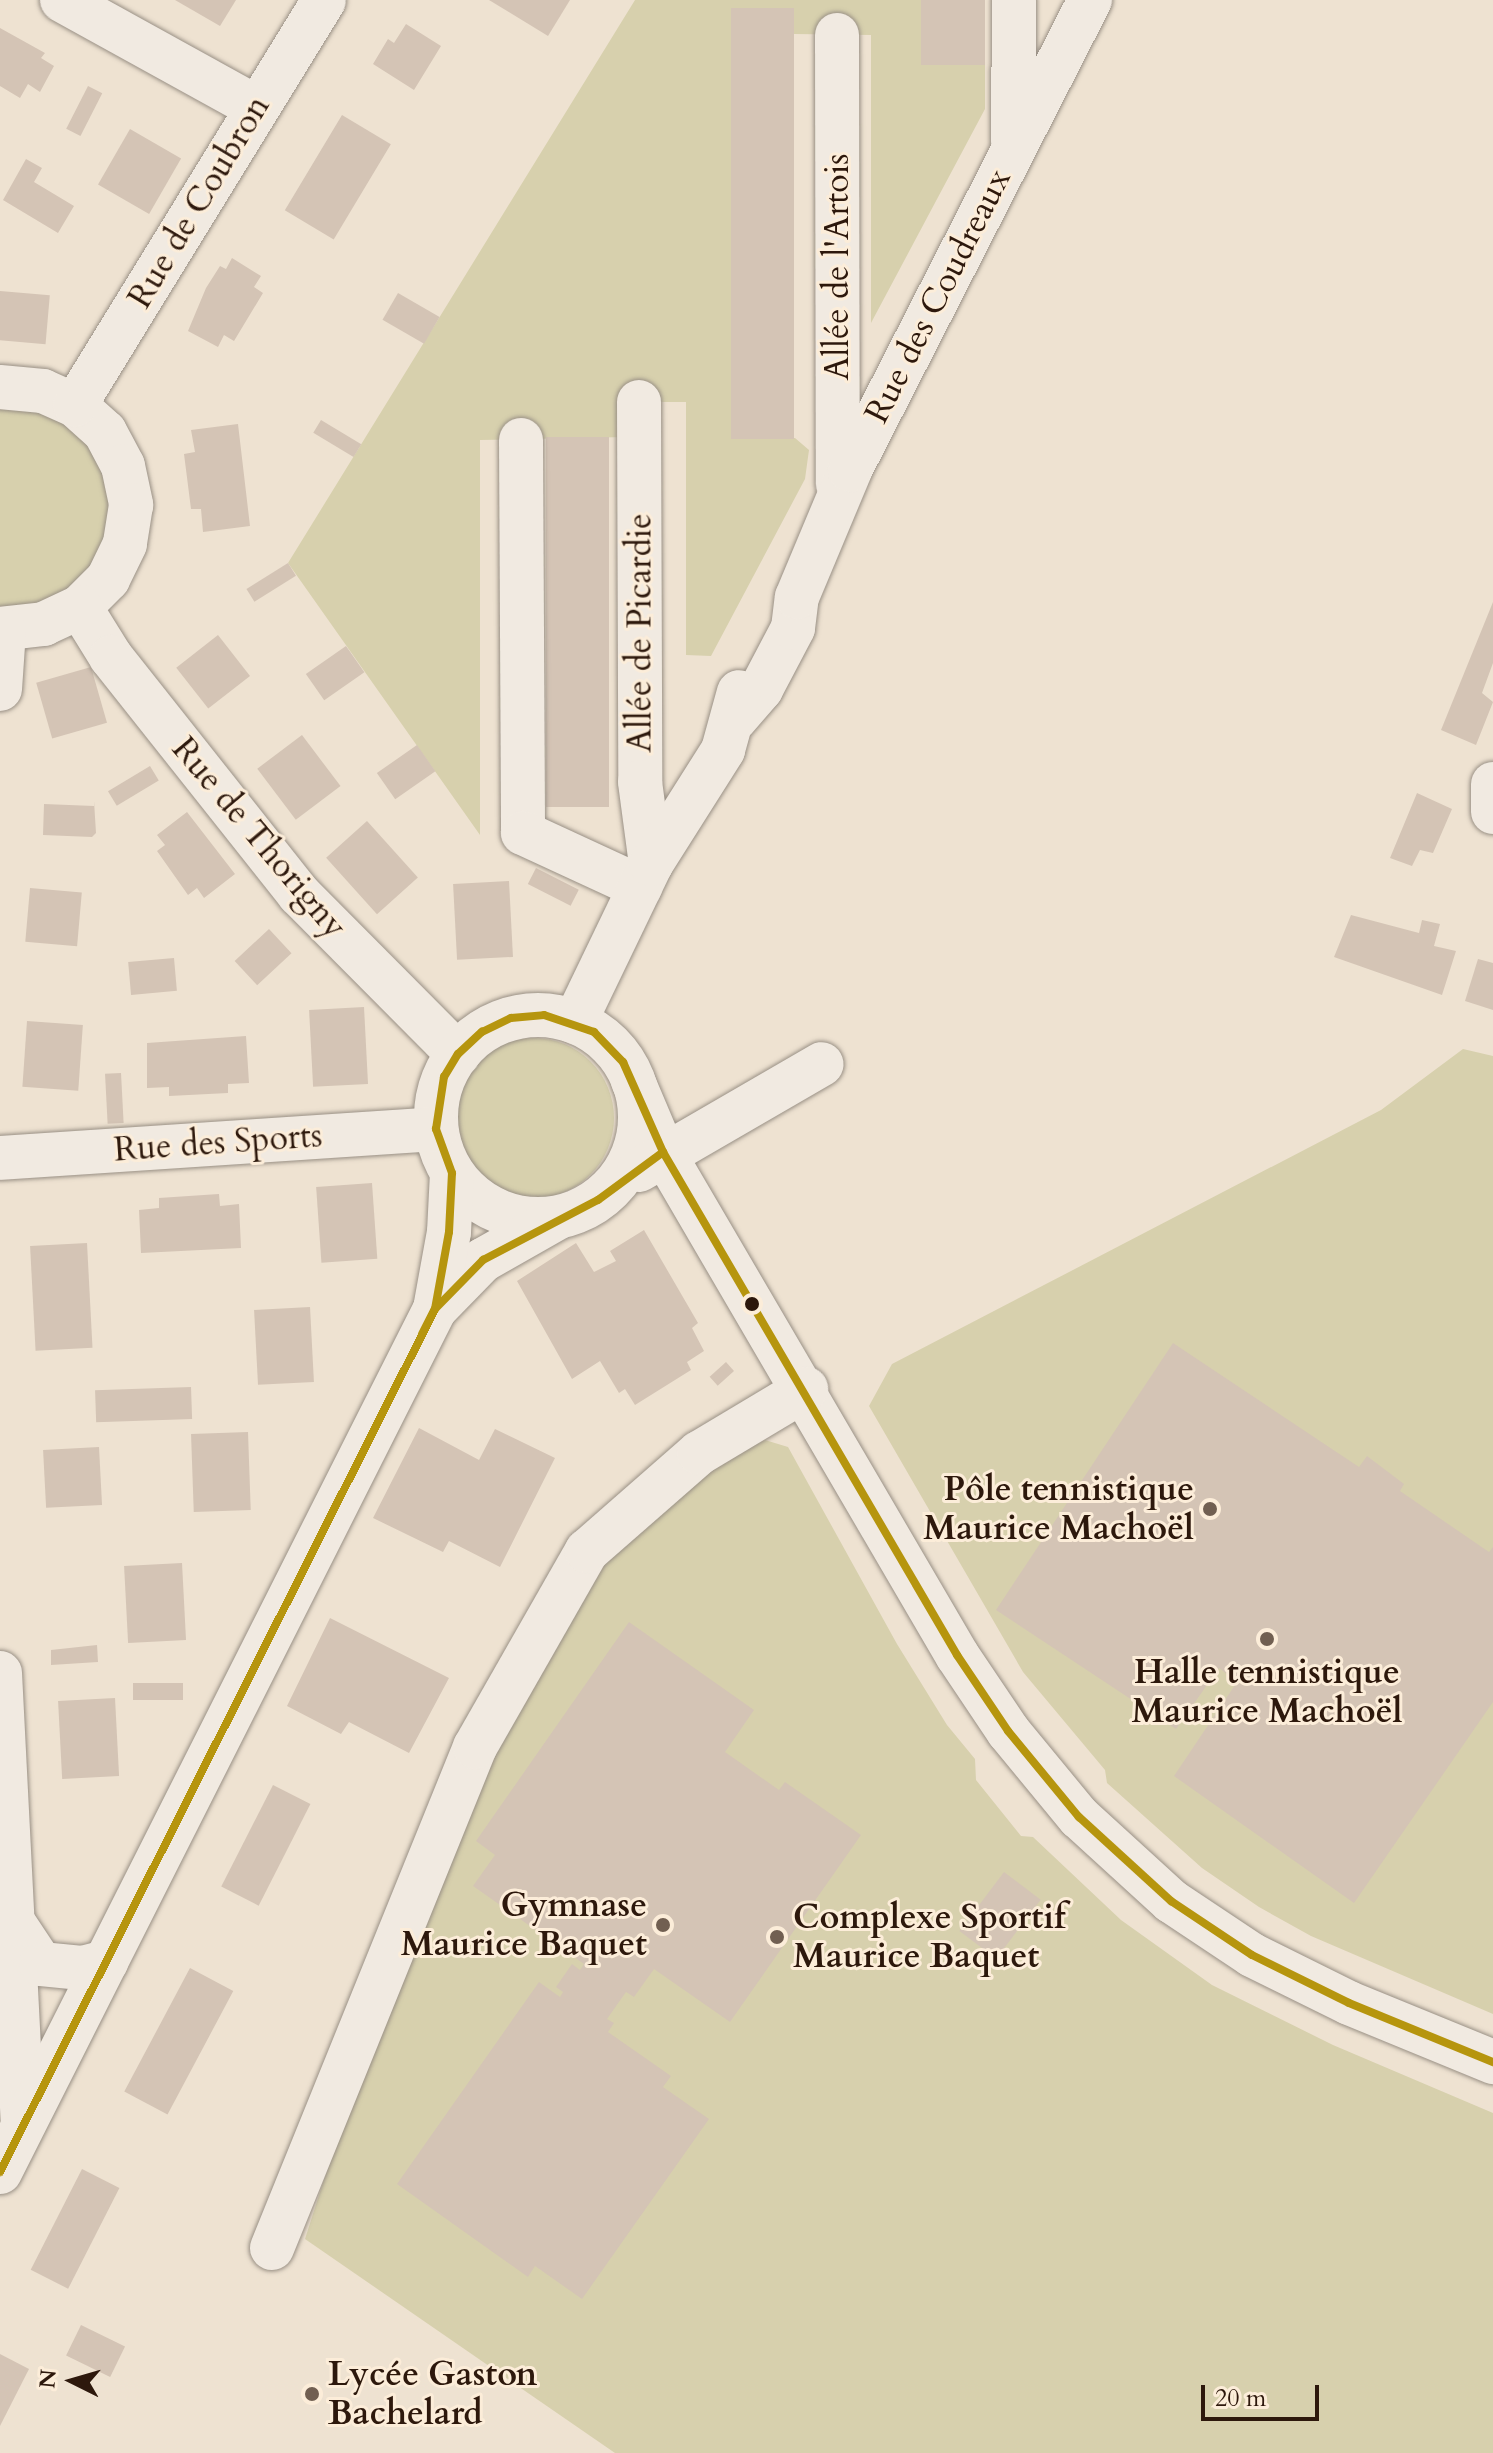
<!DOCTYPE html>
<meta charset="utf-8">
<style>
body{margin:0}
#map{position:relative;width:1493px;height:2453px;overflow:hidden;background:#eee2d1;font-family:Cardo,serif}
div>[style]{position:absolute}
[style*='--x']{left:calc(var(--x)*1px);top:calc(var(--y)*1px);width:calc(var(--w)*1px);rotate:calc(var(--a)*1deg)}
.green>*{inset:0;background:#d7d0ad}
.round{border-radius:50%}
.building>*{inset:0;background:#d4c4b5;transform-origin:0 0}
.roads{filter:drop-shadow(0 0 2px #999085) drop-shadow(0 0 2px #999085)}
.minor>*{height:44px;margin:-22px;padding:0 22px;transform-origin:22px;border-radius:22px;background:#f1eae1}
.minor>.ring{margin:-22px;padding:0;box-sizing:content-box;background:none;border:44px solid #f1eae1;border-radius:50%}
.bus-1>*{height:8px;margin:-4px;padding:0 4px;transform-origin:4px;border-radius:4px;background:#b6950e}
.dots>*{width:22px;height:22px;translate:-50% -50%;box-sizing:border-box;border:4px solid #fcedd9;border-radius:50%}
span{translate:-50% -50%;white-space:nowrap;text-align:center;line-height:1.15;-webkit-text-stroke:6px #fcedd9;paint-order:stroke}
.street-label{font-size:34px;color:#2d180c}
.poi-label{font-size:34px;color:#2d180c;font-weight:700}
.right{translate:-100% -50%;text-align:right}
.left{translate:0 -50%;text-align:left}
.north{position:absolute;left:32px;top:2341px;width:80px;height:80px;-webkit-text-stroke:6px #fcedd9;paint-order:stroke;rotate:275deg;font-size:22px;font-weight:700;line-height:32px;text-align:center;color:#2d180c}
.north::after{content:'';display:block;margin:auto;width:28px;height:36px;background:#2d180c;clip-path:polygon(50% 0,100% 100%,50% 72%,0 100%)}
.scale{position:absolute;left:1201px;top:2385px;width:118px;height:36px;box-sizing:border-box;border:4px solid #2d180c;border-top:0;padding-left:10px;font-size:24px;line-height:28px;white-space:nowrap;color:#2d180c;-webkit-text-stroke:6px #fcedd9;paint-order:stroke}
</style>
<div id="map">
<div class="green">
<i style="clip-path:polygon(635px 0,921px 0,922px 65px,985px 64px,985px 109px,871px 323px,871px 35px,794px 34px,793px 8px,731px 8px,733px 439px,795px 438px,809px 450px,805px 479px,711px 656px,686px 655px,686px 402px,627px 402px,626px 437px,480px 440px,480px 835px,288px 563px)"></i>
<i style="clip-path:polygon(0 403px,44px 407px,94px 442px,116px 499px,103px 558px,59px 601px,0 612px)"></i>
<i class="round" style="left:454px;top:1038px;width:160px;height:160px"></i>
<i style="clip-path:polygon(1463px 1049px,1493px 1056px,1493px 2014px,1311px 1936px,1259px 1907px,1202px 1868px,1107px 1783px,1105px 1770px,1023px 1672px,869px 1406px,892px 1364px,1381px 1110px)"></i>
<i style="clip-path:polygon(765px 1440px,788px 1447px,897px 1644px,947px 1725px,975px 1759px,976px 1780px,1021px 1836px,1033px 1837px,1121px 1920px,1212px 1985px,1333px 2045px,1493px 2113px,1493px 2453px,615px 2453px,305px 2239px,365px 2051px,466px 1803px,597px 1563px,702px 1471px)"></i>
</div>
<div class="building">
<i style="clip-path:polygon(175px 0,236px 0,220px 26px)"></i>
<i style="clip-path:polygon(489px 0,570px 0,548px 36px)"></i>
<i style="left:921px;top:0;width:64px;height:65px"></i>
<i style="left:731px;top:8px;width:63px;height:431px"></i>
<i style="clip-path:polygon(406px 24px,441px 46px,414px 90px,373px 64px,388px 39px,394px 43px)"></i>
<i style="clip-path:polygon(0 28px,45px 53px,41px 58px,54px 66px,40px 92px,28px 84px,20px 98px,0 86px)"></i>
<i style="left:88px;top:86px;width:16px;height:48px;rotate:27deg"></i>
<i style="left:342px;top:115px;width:57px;height:111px;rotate:31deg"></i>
<i style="left:130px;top:129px;width:59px;height:64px;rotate:30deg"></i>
<i style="clip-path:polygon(26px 159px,42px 168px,34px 182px,74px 206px,58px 233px,3px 200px)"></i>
<i style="clip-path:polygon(232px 258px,261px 276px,254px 287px,263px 293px,234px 341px,224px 335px,218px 347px,188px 331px,206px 288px,220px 266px,226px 269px)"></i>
<i style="left:0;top:291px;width:50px;height:49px;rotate:5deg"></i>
<i style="left:398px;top:293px;width:48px;height:31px;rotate:30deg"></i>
<i style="left:321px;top:420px;width:47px;height:15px;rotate:31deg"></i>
<i style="clip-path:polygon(238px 424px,250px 526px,203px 532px,201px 509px,191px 509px,184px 454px,195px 452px,191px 430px)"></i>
<i style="left:609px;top:437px;width:370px;height:63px;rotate:90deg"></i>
<i style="left:288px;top:563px;width:15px;height:49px;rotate:58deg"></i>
<i style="clip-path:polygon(1493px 602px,1493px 663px,1482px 693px,1493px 702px,1476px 745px,1441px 730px)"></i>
<i style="left:218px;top:635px;width:52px;height:53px;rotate:52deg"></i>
<i style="left:346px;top:646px;width:32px;height:49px;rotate:55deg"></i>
<i style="left:91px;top:667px;width:58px;height:57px;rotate:74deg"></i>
<i style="left:302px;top:735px;width:64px;height:56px;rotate:53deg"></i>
<i style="left:417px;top:745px;width:32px;height:49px;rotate:55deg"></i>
<i style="left:150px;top:766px;width:17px;height:49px;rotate:59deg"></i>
<i style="clip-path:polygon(1417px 793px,1452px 809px,1433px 853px,1420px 850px,1412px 866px,1390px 858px)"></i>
<i style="clip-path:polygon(94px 801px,96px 833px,92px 837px,43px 835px,44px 804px,94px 806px)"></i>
<i style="clip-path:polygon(187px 812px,235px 874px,204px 898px,197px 888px,188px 895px,157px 851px,165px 845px,157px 835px)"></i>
<i style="left:367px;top:821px;width:76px;height:55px;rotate:48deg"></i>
<i style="left:536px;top:868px;width:48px;height:18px;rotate:27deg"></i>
<i style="left:509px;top:881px;width:76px;height:56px;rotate:87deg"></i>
<i style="left:30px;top:888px;width:52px;height:54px;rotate:5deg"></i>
<i style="clip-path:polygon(1351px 915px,1419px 933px,1422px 920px,1440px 924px,1434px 946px,1456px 951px,1442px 995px,1334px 957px)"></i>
<i style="left:269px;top:929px;width:33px;height:47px;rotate:47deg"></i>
<i style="left:174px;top:958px;width:33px;height:46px;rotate:85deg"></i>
<i style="clip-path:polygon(1478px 959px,1493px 963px,1493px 1010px,1465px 1001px)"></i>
<i style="left:364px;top:1007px;width:77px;height:55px;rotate:87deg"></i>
<i style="left:27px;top:1021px;width:56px;height:66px;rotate:4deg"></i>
<i style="clip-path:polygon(246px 1036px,249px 1083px,228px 1084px,228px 1093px,169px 1096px,169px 1087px,147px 1088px,147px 1043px)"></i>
<i style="left:121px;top:1073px;width:50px;height:16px;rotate:87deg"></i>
<i style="left:372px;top:1183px;width:76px;height:56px;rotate:86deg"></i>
<i style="clip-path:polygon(219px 1194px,220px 1206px,239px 1204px,241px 1248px,141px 1253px,139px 1210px,159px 1208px,159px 1198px)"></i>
<i style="clip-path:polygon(644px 1230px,698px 1323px,692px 1328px,704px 1351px,687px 1362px,691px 1370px,635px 1405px,625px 1389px,619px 1393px,600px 1361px,572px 1379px,517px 1281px,576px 1243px,594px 1272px,616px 1261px,610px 1251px)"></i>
<i style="left:87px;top:1243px;width:105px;height:57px;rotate:87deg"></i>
<i style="left:310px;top:1307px;width:75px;height:56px;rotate:87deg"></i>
<i style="clip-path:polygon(1173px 1343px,1359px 1467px,1367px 1456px,1404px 1484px,1400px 1491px,1489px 1552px,1493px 1547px,1493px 1702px,1354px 1903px,1174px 1776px,1237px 1682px,1219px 1668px,1176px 1729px,996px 1610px)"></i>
<i style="left:726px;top:1362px;width:12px;height:22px;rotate:48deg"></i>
<i style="left:191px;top:1387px;width:32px;height:96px;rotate:88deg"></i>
<i style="clip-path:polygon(419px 1428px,479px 1460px,495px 1429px,555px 1458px,500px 1567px,449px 1541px,443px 1552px,373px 1518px)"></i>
<i style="left:248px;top:1432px;width:78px;height:57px;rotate:88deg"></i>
<i style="left:99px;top:1447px;width:58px;height:56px;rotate:87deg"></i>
<i style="left:182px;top:1563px;width:77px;height:58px;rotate:87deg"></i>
<i style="clip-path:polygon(330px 1618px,449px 1678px,409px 1753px,349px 1722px,341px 1734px,287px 1706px)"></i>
<i style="clip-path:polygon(629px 1622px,754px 1710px,725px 1752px,779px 1790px,785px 1782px,861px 1835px,730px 2022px,654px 1969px,634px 1997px,626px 1992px,607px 2019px,614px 2023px,608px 2032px,671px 2076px,663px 2087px,709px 2119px,582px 2299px,535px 2266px,528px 2277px,397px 2184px,539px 1982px,560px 1997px,563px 1992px,556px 1987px,572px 1964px,580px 1970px,584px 1964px,473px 1886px,495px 1855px,476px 1841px)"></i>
<i style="clip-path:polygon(97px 1645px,98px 1662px,51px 1665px,51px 1650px)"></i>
<i style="left:183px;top:1683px;width:17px;height:50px;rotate:90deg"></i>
<i style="left:115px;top:1698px;width:78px;height:57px;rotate:87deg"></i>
<i style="left:273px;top:1785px;width:42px;height:114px;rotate:27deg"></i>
<i style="left:1004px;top:1872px;width:46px;height:74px;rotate:37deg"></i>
<i style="left:190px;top:1968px;width:49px;height:140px;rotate:28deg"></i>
<i style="left:82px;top:2169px;width:42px;height:113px;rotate:27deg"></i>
<i style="left:81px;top:2325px;width:49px;height:34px;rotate:26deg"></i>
<i style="clip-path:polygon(0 2354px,29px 2369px,0 2426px)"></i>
</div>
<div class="roads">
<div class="minor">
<i style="--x:62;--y:0;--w:222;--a:28.9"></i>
<i style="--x:837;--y:35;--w:449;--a:89.9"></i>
<i style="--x:1013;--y:142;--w:142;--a:-89.6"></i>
<i style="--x:0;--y:387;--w:43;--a:5.3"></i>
<i style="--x:43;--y:391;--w:35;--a:24"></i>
<i style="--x:75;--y:405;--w:40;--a:42"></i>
<i style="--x:105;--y:432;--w:38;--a:62"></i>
<i style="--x:123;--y:466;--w:40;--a:78"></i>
<i style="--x:131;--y:505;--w:39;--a:99"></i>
<i style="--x:125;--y:544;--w:39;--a:116"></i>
<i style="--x:108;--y:579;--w:40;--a:135"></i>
<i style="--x:80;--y:607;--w:40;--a:155"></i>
<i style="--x:44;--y:624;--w:44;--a:173.5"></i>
<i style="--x:639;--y:402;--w:380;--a:89.8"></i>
<i style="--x:640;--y:782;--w:83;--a:82.4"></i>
<i style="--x:75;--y:405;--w:475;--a:-58.4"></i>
<i style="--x:521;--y:440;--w:393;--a:89.7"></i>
<i style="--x:523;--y:833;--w:129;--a:24.8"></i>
<i style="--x:80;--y:607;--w:59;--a:58.2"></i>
<i style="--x:111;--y:657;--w:303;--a:51.6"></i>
<i style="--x:299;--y:894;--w:226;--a:45.2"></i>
<i style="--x:0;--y:689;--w:59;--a:-86.1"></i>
<i style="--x:735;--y:719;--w:40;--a:-49"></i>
<i style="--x:761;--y:689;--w:69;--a:-62.3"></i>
<i style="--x:793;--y:628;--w:31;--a:-83"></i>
<i style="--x:797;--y:597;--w:138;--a:-67.3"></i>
<i style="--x:850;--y:470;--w:528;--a:-62.95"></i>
<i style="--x:1493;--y:784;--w:28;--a:90"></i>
<i class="ring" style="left:436px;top:1015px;width:160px;height:160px"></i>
<i style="--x:575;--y:1022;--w:175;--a:-64.3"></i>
<i style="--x:651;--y:864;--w:135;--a:-57.7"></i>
<i style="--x:723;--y:750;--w:60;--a:-74.6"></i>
<i style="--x:633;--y:1081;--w:77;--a:67.1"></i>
<i style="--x:663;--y:1152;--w:583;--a:59.69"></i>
<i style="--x:957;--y:1655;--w:92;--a:56.1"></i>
<i style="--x:1008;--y:1731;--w:112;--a:50.5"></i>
<i style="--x:1079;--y:1817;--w:125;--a:42.4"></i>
<i style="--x:1171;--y:1901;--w:97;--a:33.7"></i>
<i style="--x:1252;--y:1955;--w:108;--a:26.3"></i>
<i style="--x:1349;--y:2003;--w:156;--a:22.3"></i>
<i style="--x:0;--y:1158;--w:437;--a:-3.8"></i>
<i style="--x:639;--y:1170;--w:211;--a:-30.1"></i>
<i style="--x:435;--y:1309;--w:69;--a:-45.6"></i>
<i style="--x:483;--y:1260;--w:85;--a:-29.6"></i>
<i style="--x:0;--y:1673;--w:452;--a:87.1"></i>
<i style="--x:15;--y:1925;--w:47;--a:56.3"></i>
<i style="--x:41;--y:1964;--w:41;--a:5.6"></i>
<i style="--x:82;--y:1968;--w:25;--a:-14"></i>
<i style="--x:0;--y:2172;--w:966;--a:-63.25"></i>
<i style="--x:435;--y:1309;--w:78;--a:-79.7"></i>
<i style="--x:449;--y:1232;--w:59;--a:-87.1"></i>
<i style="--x:272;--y:2248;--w:541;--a:-67.94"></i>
<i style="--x:475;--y:1747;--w:226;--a:-60.3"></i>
<i style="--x:587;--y:1551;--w:149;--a:-41.2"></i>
<i style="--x:699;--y:1453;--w:125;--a:-30.9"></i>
</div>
</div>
<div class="bus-1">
<i style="--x:422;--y:1334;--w:28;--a:-63"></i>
<i style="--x:435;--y:1309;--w:69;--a:-45.6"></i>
<i style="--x:483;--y:1260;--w:130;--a:-27.6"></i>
<i style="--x:598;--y:1200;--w:81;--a:-36.4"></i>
<i style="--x:0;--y:2172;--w:966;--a:-63.25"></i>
<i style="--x:435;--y:1309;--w:78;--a:-79.7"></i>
<i style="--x:449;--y:1232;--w:59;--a:-87.1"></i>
<i style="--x:452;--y:1173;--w:47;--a:-110"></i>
<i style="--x:436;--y:1129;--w:53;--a:-81.3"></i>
<i style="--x:444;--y:1077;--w:27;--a:-59"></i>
<i style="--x:458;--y:1054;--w:33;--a:-43"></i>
<i style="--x:482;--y:1032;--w:32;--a:-26"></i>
<i style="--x:511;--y:1018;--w:33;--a:-5"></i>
<i style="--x:544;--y:1015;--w:53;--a:18.8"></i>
<i style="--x:594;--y:1032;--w:42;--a:46"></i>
<i style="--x:623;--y:1062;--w:98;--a:66"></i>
<i style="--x:663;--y:1152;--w:583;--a:59.69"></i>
<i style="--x:957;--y:1655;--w:92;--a:56.1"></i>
<i style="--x:1008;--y:1731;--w:112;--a:50.5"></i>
<i style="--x:1079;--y:1817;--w:125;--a:42.4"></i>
<i style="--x:1171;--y:1901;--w:97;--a:33.7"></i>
<i style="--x:1252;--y:1955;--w:108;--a:26.3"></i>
<i style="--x:1349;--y:2003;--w:156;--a:22.3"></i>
</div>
<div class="dots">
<i style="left:752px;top:1304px;background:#2d180c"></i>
<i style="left:1210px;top:1509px;background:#715f51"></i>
<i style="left:1267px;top:1639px;background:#715f51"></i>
<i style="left:663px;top:1925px;background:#715f51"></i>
<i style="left:777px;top:1937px;background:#715f51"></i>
<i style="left:312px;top:2394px;background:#715f51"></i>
</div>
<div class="street-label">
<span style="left:199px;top:202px;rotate:-59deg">Rue de Coubron</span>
<span style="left:838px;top:267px;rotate:-90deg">Allée de l'Artois</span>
<span style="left:938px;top:296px;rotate:-63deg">Rue des Coudreaux</span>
<span style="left:640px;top:633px;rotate:-90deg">Allée de Picardie</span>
<span style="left:259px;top:838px;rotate:50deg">Rue de Thorigny</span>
<span style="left:218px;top:1143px;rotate:-4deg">Rue des Sports</span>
</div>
<div class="poi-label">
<span class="right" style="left:1194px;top:1509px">Pôle tennistique<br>Maurice Machoël</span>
<span style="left:1267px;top:1692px">Halle tennistique<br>Maurice Machoël</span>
<span class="right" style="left:647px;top:1925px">Gymnase<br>Maurice Baquet</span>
<span class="left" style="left:793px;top:1937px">Complexe Sportif<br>Maurice Baquet</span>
<span class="left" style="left:328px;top:2394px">Lycée Gaston<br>Bachelard</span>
</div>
<div class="north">N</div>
<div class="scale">20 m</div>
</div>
